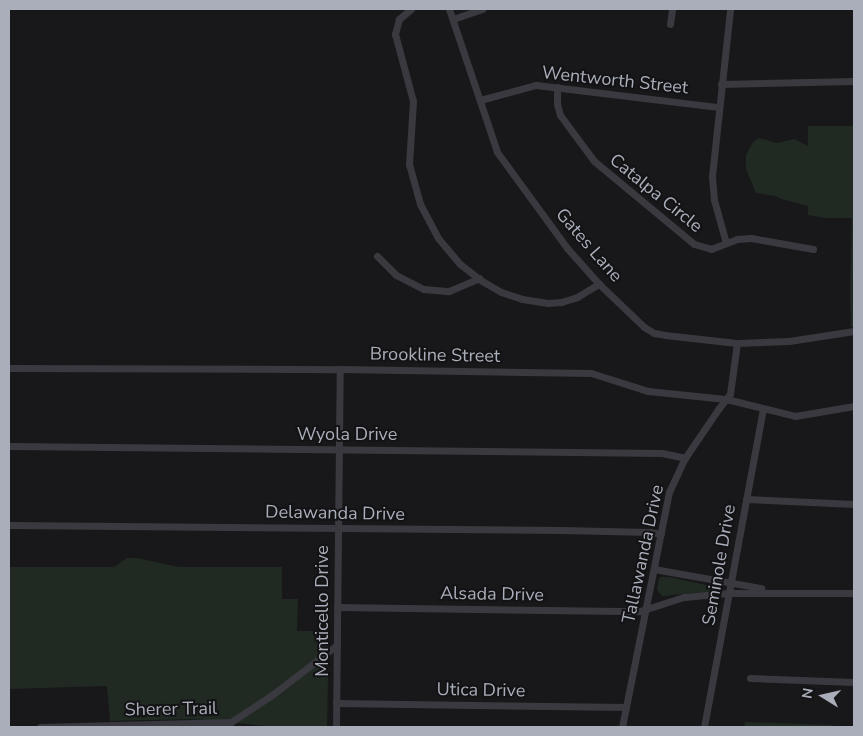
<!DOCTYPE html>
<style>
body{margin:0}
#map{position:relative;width:863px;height:736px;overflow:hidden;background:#18181a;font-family:"Nunito Sans",sans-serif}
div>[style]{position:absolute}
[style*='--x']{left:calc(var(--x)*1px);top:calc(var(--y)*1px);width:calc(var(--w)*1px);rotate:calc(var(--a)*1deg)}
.green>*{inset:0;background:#202922}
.minor>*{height:7px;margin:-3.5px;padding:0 3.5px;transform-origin:3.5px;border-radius:3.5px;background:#39393f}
span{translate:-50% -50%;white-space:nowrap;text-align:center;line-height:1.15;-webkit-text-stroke:4px #131315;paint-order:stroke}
.street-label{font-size:18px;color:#aaaeba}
.frame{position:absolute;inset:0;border:10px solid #aaaeba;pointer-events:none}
.north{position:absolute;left:798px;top:671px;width:50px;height:50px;-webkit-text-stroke:4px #131315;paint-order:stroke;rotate:280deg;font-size:14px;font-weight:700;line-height:20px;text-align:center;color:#aaaeba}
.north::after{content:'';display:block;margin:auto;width:18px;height:22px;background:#aaaeba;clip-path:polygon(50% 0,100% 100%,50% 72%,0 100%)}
</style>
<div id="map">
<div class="green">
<i style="clip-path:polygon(808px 126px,854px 126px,854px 327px,851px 327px,850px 292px,852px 218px,825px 218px,808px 215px,808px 206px,781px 199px,775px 196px,756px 193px,746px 169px,746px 155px,753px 142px,759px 138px,777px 143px,794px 139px,808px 146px)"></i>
<i style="clip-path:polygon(127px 558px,137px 558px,179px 567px,282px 567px,282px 599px,298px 599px,297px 631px,329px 631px,327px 727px,275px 727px,195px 719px,110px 721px,107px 686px,9px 689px,9px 567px,114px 567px)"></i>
<i style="clip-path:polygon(661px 577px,669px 577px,720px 588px,716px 591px,662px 596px,657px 590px,659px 579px)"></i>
<i style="clip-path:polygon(745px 722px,833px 725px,833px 727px,744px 727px)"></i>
</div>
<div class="minor">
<i style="--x:411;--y:9;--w:16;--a:140"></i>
<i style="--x:399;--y:19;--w:16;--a:105"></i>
<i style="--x:395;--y:34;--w:69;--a:75"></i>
<i style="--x:413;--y:101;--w:63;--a:93.6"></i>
<i style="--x:409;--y:164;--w:41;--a:74.6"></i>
<i style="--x:420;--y:204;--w:38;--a:62"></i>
<i style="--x:438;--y:238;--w:34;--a:50"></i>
<i style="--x:460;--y:264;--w:28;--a:38"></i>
<i style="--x:482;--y:281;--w:22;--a:30"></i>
<i style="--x:501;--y:292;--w:22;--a:18"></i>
<i style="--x:522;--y:299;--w:26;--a:9"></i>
<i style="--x:548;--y:303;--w:13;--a:-4"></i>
<i style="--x:561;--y:302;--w:17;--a:-17"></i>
<i style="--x:577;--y:297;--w:26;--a:-31"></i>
<i style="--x:449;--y:9;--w:151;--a:71.4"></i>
<i style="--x:497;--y:152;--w:119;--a:53.9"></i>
<i style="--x:567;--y:248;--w:48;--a:48.4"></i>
<i style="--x:599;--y:284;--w:62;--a:43.7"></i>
<i style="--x:644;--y:327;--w:12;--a:31"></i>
<i style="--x:654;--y:333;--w:11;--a:10"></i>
<i style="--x:665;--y:335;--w:72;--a:6.3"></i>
<i style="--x:737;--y:343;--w:52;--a:-2.2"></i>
<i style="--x:789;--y:341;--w:66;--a:-8.7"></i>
<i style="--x:453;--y:19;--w:31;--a:-19"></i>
<i style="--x:670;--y:24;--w:15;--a:-82"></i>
<i style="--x:721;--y:84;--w:133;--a:-1.3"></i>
<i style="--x:557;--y:87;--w:17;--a:90"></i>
<i style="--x:557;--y:104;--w:11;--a:75"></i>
<i style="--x:560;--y:115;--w:57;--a:53.5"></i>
<i style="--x:594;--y:161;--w:130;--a:39.7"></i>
<i style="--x:694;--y:244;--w:18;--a:16"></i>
<i style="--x:711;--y:249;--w:28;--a:-21"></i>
<i style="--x:737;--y:239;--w:14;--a:-4"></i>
<i style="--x:751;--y:238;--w:63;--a:10.1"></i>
<i style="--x:480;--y:100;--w:58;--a:-15"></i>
<i style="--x:536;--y:85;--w:184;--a:6.9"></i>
<i style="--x:726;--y:243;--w:45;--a:-105.6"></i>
<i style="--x:714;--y:200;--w:24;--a:-95"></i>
<i style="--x:712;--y:176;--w:168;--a:-83.8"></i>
<i style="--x:377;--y:256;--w:27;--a:45"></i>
<i style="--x:396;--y:275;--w:31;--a:27"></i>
<i style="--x:424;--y:289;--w:25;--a:5"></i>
<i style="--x:449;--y:291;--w:33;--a:-23"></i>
<i style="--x:9;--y:368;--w:331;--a:0.2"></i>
<i style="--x:340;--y:369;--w:251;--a:0.9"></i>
<i style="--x:591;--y:373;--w:60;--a:17.5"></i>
<i style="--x:648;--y:391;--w:78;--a:5.9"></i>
<i style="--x:726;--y:399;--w:71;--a:13.8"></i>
<i style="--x:795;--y:416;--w:60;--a:-9.6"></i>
<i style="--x:9;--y:446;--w:653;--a:0.61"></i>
<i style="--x:662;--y:453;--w:24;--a:12"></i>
<i style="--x:746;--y:499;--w:108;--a:2.7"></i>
<i style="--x:9;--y:525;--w:553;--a:0.52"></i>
<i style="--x:562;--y:530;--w:88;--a:1.3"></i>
<i style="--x:650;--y:532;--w:11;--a:10"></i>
<i style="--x:654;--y:569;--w:109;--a:10.1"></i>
<i style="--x:337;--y:607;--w:303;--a:0.8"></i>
<i style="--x:640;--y:611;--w:46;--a:-17.7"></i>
<i style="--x:684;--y:597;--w:44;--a:-5.2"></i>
<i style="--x:728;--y:593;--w:126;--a:0"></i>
<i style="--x:750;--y:678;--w:104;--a:2.2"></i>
<i style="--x:336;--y:703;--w:290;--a:0.8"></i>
<i style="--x:40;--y:727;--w:191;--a:-1.5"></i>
<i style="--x:231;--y:722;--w:49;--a:-33.4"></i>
<i style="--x:272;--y:695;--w:82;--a:-37.6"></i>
<i style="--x:336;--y:727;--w:358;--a:-89.4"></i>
<i style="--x:622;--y:727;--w:240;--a:-78.7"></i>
<i style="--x:669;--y:492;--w:38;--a:-65"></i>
<i style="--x:685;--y:458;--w:60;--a:-55.8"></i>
<i style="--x:719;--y:408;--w:18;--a:-52"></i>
<i style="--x:730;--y:394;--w:51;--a:-82.2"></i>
<i style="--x:704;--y:727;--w:324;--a:-79.5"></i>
</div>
<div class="street-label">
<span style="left:615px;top:80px;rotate:6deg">Wentworth Street</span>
<span style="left:656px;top:193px;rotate:39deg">Catalpa Circle</span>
<span style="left:589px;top:245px;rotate:49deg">Gates Lane</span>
<span style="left:435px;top:355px;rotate:1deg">Brookline Street</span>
<span style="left:347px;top:434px">Wyola Drive</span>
<span style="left:335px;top:513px;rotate:1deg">Delawanda Drive</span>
<span style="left:643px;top:554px;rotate:-78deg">Tallawanda Drive</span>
<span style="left:719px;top:565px;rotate:-80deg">Seminole Drive</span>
<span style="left:492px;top:594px;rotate:1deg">Alsada Drive</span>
<span style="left:322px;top:611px;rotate:-90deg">Monticello Drive</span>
<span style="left:481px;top:690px;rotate:1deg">Utica Drive</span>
<span style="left:171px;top:709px;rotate:-1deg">Sherer Trail</span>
</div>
<div class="frame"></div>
<div class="north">N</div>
</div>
